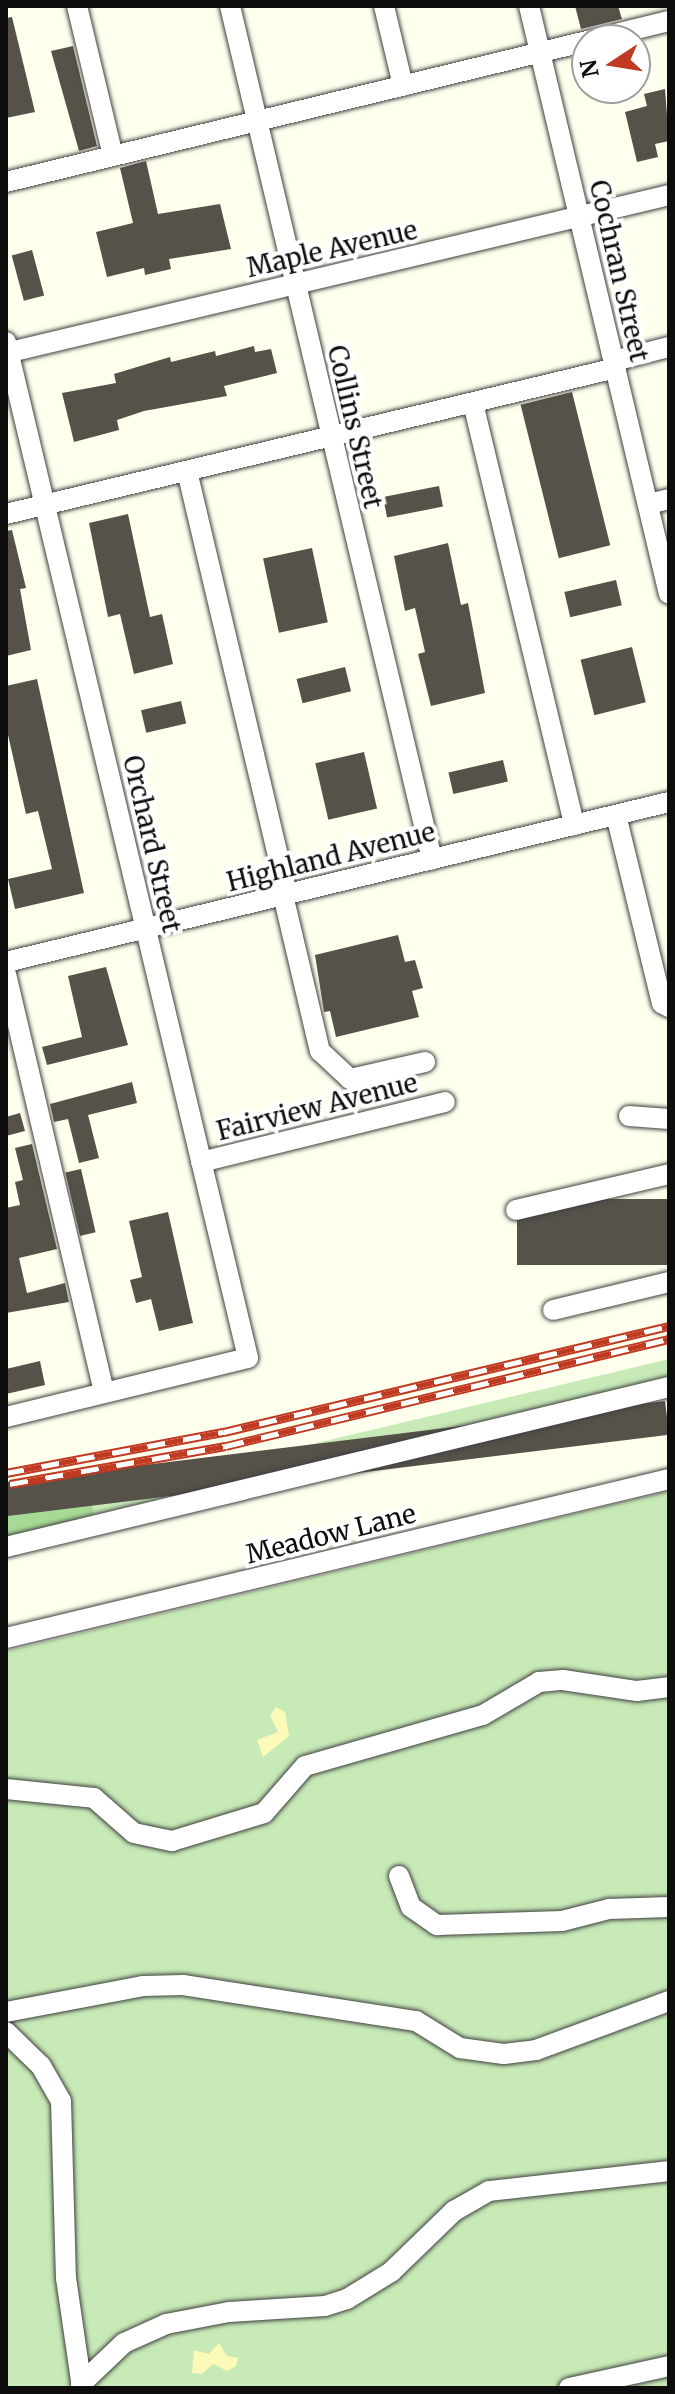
<!DOCTYPE html>
<style>
body{margin:0}
#map{position:relative;width:675px;height:2394px;overflow:hidden;background:#ffe;font-family:Merriweather,serif}
div>[style]{position:absolute}
[style*='--x']{left:calc(var(--x)*1px);top:calc(var(--y)*1px);width:calc(var(--w)*1px);rotate:calc(var(--a)*1deg)}
.green>*{inset:0;background:#c7eab7}
.forest>*{inset:0;background:#a7db95}
.sand>*{inset:0;background:#fcfab9}
.building>*{inset:0;background:#565149;transform-origin:0 0}
.roads{filter:drop-shadow(0 0 2px #404040) drop-shadow(0 0 2px #404040)}
.minor>*{height:20px;margin:-10px;padding:0 10px;transform-origin:10px;border-radius:10px;background:#fff}
.rail>*{height:9px;margin-top:-4.5px;transform-origin:0;background:repeating-linear-gradient(90deg,#fff 0 18px,#c03a22 0 36px);box-sizing:border-box;border-block:2px solid #c03a22}
span{translate:-50% -50%;white-space:nowrap;text-align:center;line-height:1.15;-webkit-text-stroke:8px #fff;paint-order:stroke}
.street-label{font-size:26px;color:#0d0d0d}
.frame{position:absolute;inset:0;border:8px solid #0d0d0d;pointer-events:none}
.north{position:absolute;left:571px;top:24px;width:80px;height:80px;box-sizing:border-box;background:#fff;border:2px solid #9e9e9e;border-radius:50%;rotate:258deg;font-size:22px;font-weight:700;line-height:32px;text-align:center;color:#0d0d0d}
.north::after{content:'';display:block;margin:auto;width:28px;height:36px;background:#c03a22;clip-path:polygon(50% 0,100% 100%,50% 72%,0 100%)}
</style>
<div id="map">
<div class="green">
<i style="clip-path:polygon(669px 1359px,669px 1380px,94px 1515px,88px 1488px,279px 1452px)"></i>
<i style="clip-path:polygon(669px 1491px,669px 2388px,6px 2388px,6px 1651px)"></i>
</div>
<div class="forest">
<i style="clip-path:polygon(88px 1488px,94px 1515px,6px 1537px,6px 1501px)"></i>
</div>
<div class="sand">
<i style="clip-path:polygon(276px 1707px,285px 1712px,289px 1736px,263px 1757px,257px 1740px,278px 1732px,270px 1716px)"></i>
<i style="clip-path:polygon(219px 2343px,227px 2356px,238px 2358px,236px 2366px,227px 2371px,213px 2364px,202px 2374px,192px 2373px,194px 2350px,209px 2354px)"></i>
</div>
<div class="building">
<i style="clip-path:polygon(575px 6px,618px 6px,622px 19px,581px 29px)"></i>
<i style="clip-path:polygon(12px 17px,35px 112px,6px 118px,6px 18px)"></i>
<i style="clip-path:polygon(73px 46px,97px 146px,79px 151px,51px 51px)"></i>
<i style="clip-path:polygon(665px 89px,669px 141px,655px 144px,658px 157px,637px 162px,625px 112px,647px 106px,644px 94px)"></i>
<i style="clip-path:polygon(146px 161px,158px 214px,220px 204px,231px 249px,169px 259px,171px 269px,145px 275px,144px 268px,107px 277px,96px 232px,133px 223px,120px 168px)"></i>
<i style="left:32px;top:250px;width:47px;height:21px;rotate:75deg"></i>
<i style="clip-path:polygon(254px 346px,255px 352px,271px 349px,277px 373px,224px 386px,227px 396px,144px 411px,117px 420px,119px 430px,74px 442px,62px 393px,116px 383px,114px 374px,170px 357px,171px 362px,215px 351px,216px 356px)"></i>
<i style="left:572px;top:392px;width:158px;height:53px;rotate:76deg"></i>
<i style="left:439px;top:486px;width:21px;height:57px;rotate:79deg"></i>
<i style="clip-path:polygon(128px 514px,150px 617px,162px 614px,173px 664px,134px 674px,120px 614px,108px 617px,89px 523px)"></i>
<i style="clip-path:polygon(12px 530px,26px 588px,20px 589px,31px 650px,6px 656px,6px 531px)"></i>
<i style="clip-path:polygon(448px 543px,461px 605px,468px 603px,485px 693px,431px 706px,418px 654px,425px 652px,415px 608px,405px 611px,394px 556px)"></i>
<i style="left:312px;top:548px;width:76px;height:50px;rotate:78deg"></i>
<i style="left:616px;top:580px;width:26px;height:53px;rotate:77deg"></i>
<i style="left:632px;top:647px;width:57px;height:53px;rotate:76deg"></i>
<i style="left:345px;top:667px;width:25px;height:50px;rotate:76deg"></i>
<i style="clip-path:polygon(37px 679px,84px 893px,15px 909px,8px 879px,52px 869px,38px 811px,26px 814px,6px 726px,6px 686px)"></i>
<i style="left:181px;top:701px;width:23px;height:41px;rotate:77deg"></i>
<i style="left:364px;top:752px;width:58px;height:50px;rotate:77deg"></i>
<i style="left:503px;top:760px;width:22px;height:56px;rotate:77deg"></i>
<i style="clip-path:polygon(398px 935px,405px 962px,415px 960px,423px 988px,412px 991px,419px 1017px,336px 1037px,330px 1011px,324px 1012px,315px 955px)"></i>
<i style="clip-path:polygon(106px 967px,128px 1045px,47px 1065px,42px 1047px,82px 1037px,68px 976px)"></i>
<i style="clip-path:polygon(132px 1082px,137px 1103px,88px 1115px,99px 1158px,79px 1163px,68px 1119px,54px 1122px,50px 1104px)"></i>
<i style="clip-path:polygon(20px 1113px,25px 1131px,6px 1136px,6px 1117px)"></i>
<i style="clip-path:polygon(32px 1144px,57px 1249px,19px 1258px,27px 1293px,65px 1283px,69px 1302px,6px 1313px,6px 1208px,20px 1205px,15px 1182px,23px 1180px,15px 1148px)"></i>
<i style="left:81px;top:1169px;width:65px;height:16px;rotate:77deg"></i>
<i style="left:669px;top:1199px;width:66px;height:152px;rotate:90deg"></i>
<i style="clip-path:polygon(168px 1212px,193px 1323px,159px 1331px,151px 1299px,136px 1303px,130px 1280px,142px 1277px,129px 1221px)"></i>
<i style="clip-path:polygon(40px 1361px,45px 1385px,6px 1394px,6px 1369px)"></i>
<i style="left:665px;top:1401px;width:34px;height:678px;rotate:83deg"></i>
</div>
<div class="roads">
<div class="minor">
<i style="--x:77;--y:6;--w:154;--a:76.5"></i>
<i style="--x:230;--y:6;--w:877;--a:76.68"></i>
<i style="--x:384;--y:6;--w:82;--a:76.6"></i>
<i style="--x:529;--y:6;--w:604;--a:76.61"></i>
<i style="--x:591;--y:40;--w:80;--a:-13.7"></i>
<i style="--x:6;--y:182;--w:598;--a:-13.64"></i>
<i style="--x:6;--y:342;--w:1044;--a:76.6"></i>
<i style="--x:248;--y:1358;--w:249;--a:166.3"></i>
<i style="--x:6;--y:353;--w:682;--a:-13.4"></i>
<i style="--x:614;--y:361;--w:57;--a:-14.3"></i>
<i style="--x:473;--y:403;--w:434;--a:76.5"></i>
<i style="--x:187;--y:471;--w:435;--a:76.7"></i>
<i style="--x:648;--y:504;--w:22;--a:-13"></i>
<i style="--x:6;--y:514;--w:627;--a:-13.46"></i>
<i style="--x:616;--y:815;--w:194;--a:76.3"></i>
<i style="--x:662;--y:1003;--w:8;--a:30"></i>
<i style="--x:283;--y:895;--w:160;--a:76.7"></i>
<i style="--x:320;--y:1051;--w:41;--a:43"></i>
<i style="--x:350;--y:1079;--w:77;--a:-12.8"></i>
<i style="--x:6;--y:962;--w:682;--a:-13.57"></i>
<i style="--x:6;--y:974;--w:430;--a:76.8"></i>
<i style="--x:629;--y:1116;--w:40;--a:4.3"></i>
<i style="--x:201;--y:1162;--w:251;--a:-13.8"></i>
<i style="--x:516;--y:1210;--w:157;--a:-13.2"></i>
<i style="--x:553;--y:1310;--w:119;--a:-13.6"></i>
<i style="--x:6;--y:1547;--w:682;--a:-13.57"></i>
<i style="--x:6;--y:1638;--w:682;--a:-13.49"></i>
<i style="--x:6;--y:1789;--w:88;--a:5.8"></i>
<i style="--x:94;--y:1798;--w:53;--a:41.2"></i>
<i style="--x:134;--y:1833;--w:39;--a:12"></i>
<i style="--x:172;--y:1841;--w:96;--a:-16.9"></i>
<i style="--x:264;--y:1813;--w:62;--a:-48.9"></i>
<i style="--x:305;--y:1766;--w:185;--a:-16"></i>
<i style="--x:483;--y:1715;--w:65;--a:-30.5"></i>
<i style="--x:539;--y:1682;--w:24;--a:-5"></i>
<i style="--x:563;--y:1680;--w:75;--a:8.5"></i>
<i style="--x:637;--y:1691;--w:32;--a:-7"></i>
<i style="--x:399;--y:1876;--w:33;--a:69"></i>
<i style="--x:411;--y:1907;--w:32;--a:35"></i>
<i style="--x:437;--y:1925;--w:125;--a:-1.8"></i>
<i style="--x:562;--y:1921;--w:49;--a:-14.3"></i>
<i style="--x:609;--y:1909;--w:60;--a:-1.9"></i>
<i style="--x:6;--y:2012;--w:139;--a:-10.7"></i>
<i style="--x:143;--y:1986;--w:40;--a:-1.4"></i>
<i style="--x:183;--y:1985;--w:236;--a:8.8"></i>
<i style="--x:416;--y:2021;--w:52;--a:31.5"></i>
<i style="--x:460;--y:2048;--w:44;--a:7.8"></i>
<i style="--x:504;--y:2054;--w:32;--a:-7"></i>
<i style="--x:536;--y:2050;--w:142;--a:-20.2"></i>
<i style="--x:6;--y:2032;--w:49;--a:44.2"></i>
<i style="--x:41;--y:2066;--w:40;--a:60.3"></i>
<i style="--x:61;--y:2101;--w:177;--a:88.4"></i>
<i style="--x:66;--y:2278;--w:111;--a:81.7"></i>
<i style="--x:81;--y:2384;--w:59;--a:-43.6"></i>
<i style="--x:124;--y:2343;--w:46;--a:-24.3"></i>
<i style="--x:166;--y:2324;--w:64;--a:-10.8"></i>
<i style="--x:229;--y:2312;--w:96;--a:-3.6"></i>
<i style="--x:325;--y:2306;--w:23;--a:-18"></i>
<i style="--x:347;--y:2299;--w:52;--a:-31.5"></i>
<i style="--x:391;--y:2272;--w:88;--a:-44.1"></i>
<i style="--x:454;--y:2211;--w:40;--a:-29.7"></i>
<i style="--x:489;--y:2191;--w:181;--a:-6.3"></i>
<i style="--x:569;--y:2388;--w:102;--a:-12.4"></i>
</div>
</div>
<div class="rail">
<i style="--x:6;--y:1473;--w:222;--a:-10.7"></i>
<i style="--x:224;--y:1432;--w:457;--a:-13.4"></i>
<i style="--x:10;--y:1484;--w:219;--a:-10"></i>
<i style="--x:226;--y:1446;--w:456;--a:-13.6"></i>
</div>
<div class="street-label">
<span style="left:332px;top:249px;rotate:-13deg">Maple Avenue</span>
<span style="left:619px;top:271px;rotate:77deg">Cochran Street</span>
<span style="left:355px;top:427px;rotate:77deg">Collins Street</span>
<span style="left:152px;top:844px;rotate:77deg">Orchard Street</span>
<span style="left:331px;top:857px;rotate:-14deg">Highland Avenue</span>
<span style="left:317px;top:1107px;rotate:-14deg">Fairview Avenue</span>
<span style="left:331px;top:1534px;rotate:-14deg">Meadow Lane</span>
</div>
<div class="frame"></div>
<div class="north">N</div>
</div>
